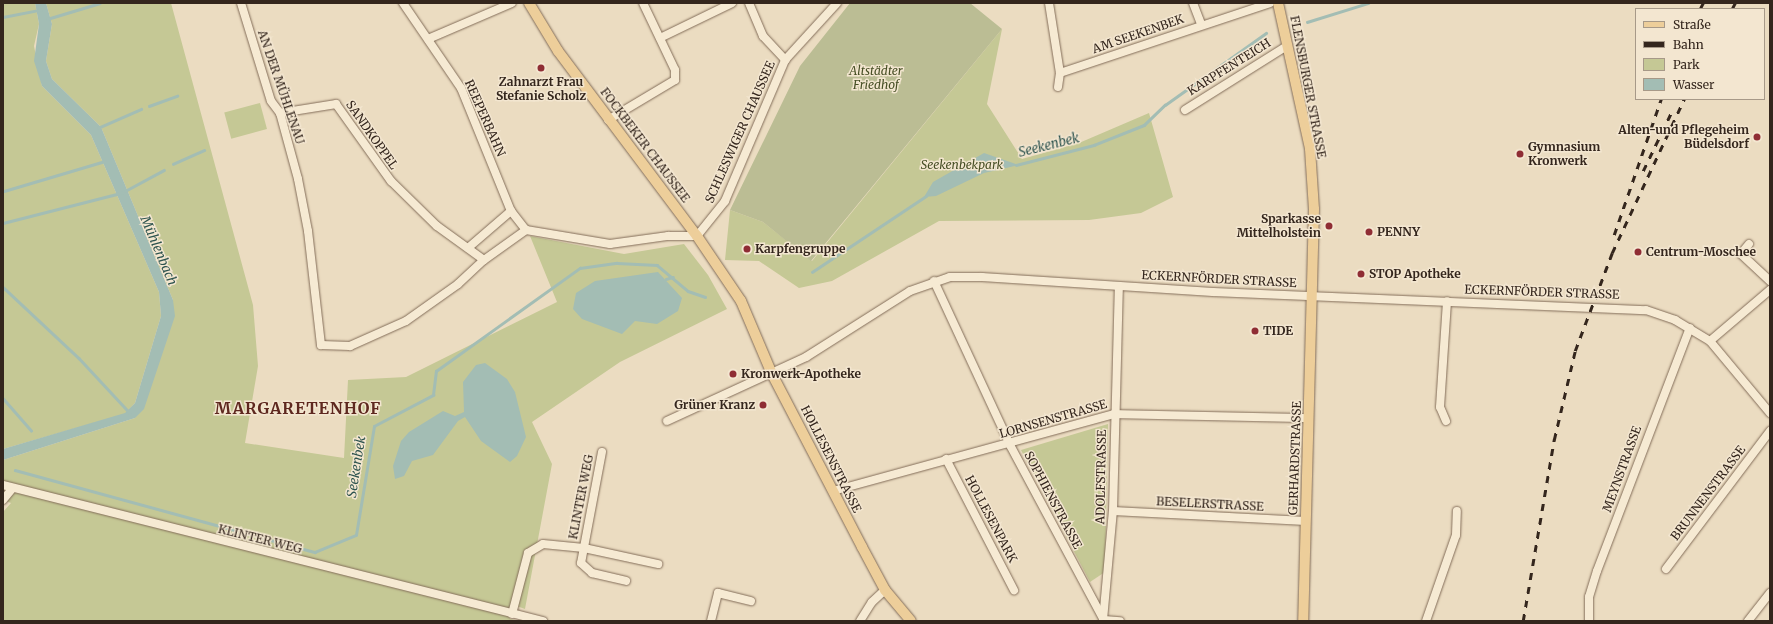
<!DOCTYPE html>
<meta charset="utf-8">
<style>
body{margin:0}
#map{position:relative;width:1773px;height:624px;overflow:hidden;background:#ebdcc1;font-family:Merriweather,serif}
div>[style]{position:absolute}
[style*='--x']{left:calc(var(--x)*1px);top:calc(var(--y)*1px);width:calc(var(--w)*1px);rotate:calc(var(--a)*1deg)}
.green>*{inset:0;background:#c5c895;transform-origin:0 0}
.cemetery>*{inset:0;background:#bbbd94}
.water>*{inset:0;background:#a3bdb4}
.stream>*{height:2.5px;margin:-1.25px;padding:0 1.25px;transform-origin:1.25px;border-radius:1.25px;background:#a3bdb4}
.roads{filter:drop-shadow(0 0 1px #836d59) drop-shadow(0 0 1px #836d59)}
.minor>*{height:8px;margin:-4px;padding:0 4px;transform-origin:4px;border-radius:4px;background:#f6ead3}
.major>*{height:10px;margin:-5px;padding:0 5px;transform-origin:5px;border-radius:5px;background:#edce9a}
.rail>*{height:2.5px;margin-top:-1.25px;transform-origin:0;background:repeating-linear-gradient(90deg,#34261d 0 7px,transparent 0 14px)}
.dots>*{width:11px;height:11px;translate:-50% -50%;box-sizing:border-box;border:2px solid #f3e6d0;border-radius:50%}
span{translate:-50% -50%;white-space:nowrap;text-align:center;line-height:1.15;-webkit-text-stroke:3px #f3e6d0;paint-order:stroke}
.street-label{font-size:12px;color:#34261d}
.park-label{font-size:12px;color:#474f25;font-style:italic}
.poi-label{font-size:12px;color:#34261d;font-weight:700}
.right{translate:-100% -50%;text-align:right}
.left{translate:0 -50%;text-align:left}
.water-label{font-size:13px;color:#2d534e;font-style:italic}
.district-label{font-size:16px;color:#5e281f;font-weight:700;letter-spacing:1px}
.frame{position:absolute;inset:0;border:4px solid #34261d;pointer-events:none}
.legend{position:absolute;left:1635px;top:8px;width:130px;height:92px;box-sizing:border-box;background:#f3e6d0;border:1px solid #a79988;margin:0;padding:5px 7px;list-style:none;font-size:12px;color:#34261d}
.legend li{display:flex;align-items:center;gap:8px;height:20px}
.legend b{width:20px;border:1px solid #a79988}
</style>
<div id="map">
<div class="green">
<i style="clip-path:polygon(3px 3px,35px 3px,39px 24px,34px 46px,42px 86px,91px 135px,159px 292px,161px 316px,135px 403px,125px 414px,3px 449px)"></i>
<i style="clip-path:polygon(46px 3px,171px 3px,253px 305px,258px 366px,245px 443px,344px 458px,348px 380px,406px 377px,557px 302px,530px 236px,624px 254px,684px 244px,708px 275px,727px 309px,620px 362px,532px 422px,552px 464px,525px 609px,511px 604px,510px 619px,520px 621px,3px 621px,3px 512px,11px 503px,3px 500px,3px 460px,135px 418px,173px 300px,101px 127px,52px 79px,46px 61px,52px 24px)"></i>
<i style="clip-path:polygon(1002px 29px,987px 104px,1022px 159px,1079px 143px,1149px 113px,1173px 197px,1141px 213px,1089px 220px,939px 221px,832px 281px,799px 288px,759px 261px,725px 260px,730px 210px,763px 222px,812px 261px)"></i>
<i style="left:260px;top:103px;width:27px;height:37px;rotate:75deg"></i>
<i style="clip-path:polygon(1108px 424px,1105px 572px,1090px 582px,1021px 450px)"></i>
</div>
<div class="cemetery">
<i style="clip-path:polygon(850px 3px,970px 3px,1002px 29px,811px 261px,763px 222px,730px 210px,800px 66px)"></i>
</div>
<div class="water">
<i style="clip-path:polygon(35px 3px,46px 3px,52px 24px,46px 61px,52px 79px,101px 127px,173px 300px,175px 316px,144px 409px,135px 418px,3px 460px,3px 449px,125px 413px,135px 403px,161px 316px,159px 292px,91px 135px,42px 86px,34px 61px,39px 24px)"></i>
<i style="clip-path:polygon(984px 153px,1019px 165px,984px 173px,936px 196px,924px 197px,933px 182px)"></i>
<i style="clip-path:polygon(658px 272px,682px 298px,678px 311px,657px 324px,635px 321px,622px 334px,582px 319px,573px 309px,576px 293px,595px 281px)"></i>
<i style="clip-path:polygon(485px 363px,507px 379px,515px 392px,526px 437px,517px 456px,510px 462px,481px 441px,465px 417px,458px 421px,433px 455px,412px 461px,404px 476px,395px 479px,393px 466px,401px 441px,409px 432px,443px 411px,455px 416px,464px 412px,463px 382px,476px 365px)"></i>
</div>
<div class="stream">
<i style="--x:3;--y:17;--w:38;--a:-11"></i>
<i style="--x:47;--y:19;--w:55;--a:-16.8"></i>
<i style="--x:1307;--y:22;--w:64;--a:-17.3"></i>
<i style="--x:149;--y:106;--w:30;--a:-20"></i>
<i style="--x:98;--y:128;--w:47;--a:-23.8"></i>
<i style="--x:173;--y:164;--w:34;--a:-24"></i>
<i style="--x:1016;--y:165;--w:81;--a:-14.4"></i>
<i style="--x:1094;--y:145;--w:54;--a:-21.8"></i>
<i style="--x:1144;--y:125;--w:29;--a:-44"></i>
<i style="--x:1165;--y:105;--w:124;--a:-35.5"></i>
<i style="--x:4;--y:191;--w:105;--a:-16.5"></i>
<i style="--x:125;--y:191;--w:44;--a:-28.3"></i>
<i style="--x:3;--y:223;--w:122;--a:-14.3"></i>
<i style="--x:812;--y:272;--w:137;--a:-33.7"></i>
<i style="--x:666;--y:279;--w:7;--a:-16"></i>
<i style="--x:3;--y:287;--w:104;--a:43.1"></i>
<i style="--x:79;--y:358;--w:75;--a:47.2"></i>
<i style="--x:3;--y:398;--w:43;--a:48.8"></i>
<i style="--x:15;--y:470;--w:311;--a:15.3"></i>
<i style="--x:315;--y:552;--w:44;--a:-22.5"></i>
<i style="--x:356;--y:535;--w:110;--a:-80.6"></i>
<i style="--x:374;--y:426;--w:67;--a:-27.7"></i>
<i style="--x:433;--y:395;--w:24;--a:-83"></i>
<i style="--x:436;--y:371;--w:177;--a:-35.6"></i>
<i style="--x:580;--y:268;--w:37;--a:-8"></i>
<i style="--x:617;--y:263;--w:40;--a:2.9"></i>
<i style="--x:657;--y:265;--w:40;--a:40"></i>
<i style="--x:688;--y:291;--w:18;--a:19"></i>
</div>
<div class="roads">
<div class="minor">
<i style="--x:241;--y:3;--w:102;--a:73"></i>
<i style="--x:271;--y:101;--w:15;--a:53"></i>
<i style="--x:280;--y:113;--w:68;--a:74.7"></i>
<i style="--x:298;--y:179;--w:53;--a:79.1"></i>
<i style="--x:308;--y:231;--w:115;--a:83.5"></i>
<i style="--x:321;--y:345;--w:29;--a:2"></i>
<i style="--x:350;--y:346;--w:61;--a:-24.1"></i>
<i style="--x:406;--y:321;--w:64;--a:-35.4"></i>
<i style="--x:458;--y:284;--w:35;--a:-43"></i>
<i style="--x:403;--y:3;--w:103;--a:55.7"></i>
<i style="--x:461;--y:88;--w:133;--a:67.9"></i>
<i style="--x:511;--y:211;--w:24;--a:52"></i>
<i style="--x:749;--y:3;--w:36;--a:67"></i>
<i style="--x:763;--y:36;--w:33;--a:47"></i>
<i style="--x:1049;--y:3;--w:71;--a:81.1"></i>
<i style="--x:1060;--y:73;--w:221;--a:-18.4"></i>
<i style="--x:1193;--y:3;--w:22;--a:69"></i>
<i style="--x:660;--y:38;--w:80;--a:-25.9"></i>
<i style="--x:428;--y:39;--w:91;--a:-23.2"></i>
<i style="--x:1058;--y:87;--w:14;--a:-82"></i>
<i style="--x:1185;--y:110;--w:120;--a:-32.1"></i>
<i style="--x:280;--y:113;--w:57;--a:-9.1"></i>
<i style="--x:336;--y:104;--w:95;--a:54.5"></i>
<i style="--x:391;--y:181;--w:64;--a:44.4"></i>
<i style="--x:437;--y:226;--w:58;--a:35.9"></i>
<i style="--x:484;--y:260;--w:52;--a:-35.5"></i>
<i style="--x:526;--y:230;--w:85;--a:9.5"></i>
<i style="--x:610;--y:244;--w:59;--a:-7.9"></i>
<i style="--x:668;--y:236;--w:29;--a:0"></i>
<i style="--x:697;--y:236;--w:45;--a:-51.3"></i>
<i style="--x:725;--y:201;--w:153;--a:-66.9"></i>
<i style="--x:785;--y:60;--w:77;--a:-47.6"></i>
<i style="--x:608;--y:120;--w:78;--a:-30.8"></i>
<i style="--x:675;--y:80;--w:10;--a:-90"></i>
<i style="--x:675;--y:70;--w:74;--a:-115.5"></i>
<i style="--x:1749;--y:244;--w:13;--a:129"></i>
<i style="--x:1741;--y:254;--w:40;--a:43"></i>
<i style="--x:468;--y:248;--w:57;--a:-40.7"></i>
<i style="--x:934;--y:281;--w:181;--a:65.1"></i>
<i style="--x:1010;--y:445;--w:199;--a:61.8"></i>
<i style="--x:1710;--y:341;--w:79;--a:-40.4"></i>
<i style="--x:667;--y:421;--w:153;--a:-24.7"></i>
<i style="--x:806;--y:357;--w:123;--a:-32.4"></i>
<i style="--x:910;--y:291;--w:42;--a:-19.3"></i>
<i style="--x:950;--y:277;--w:32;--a:0"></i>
<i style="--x:982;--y:277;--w:231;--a:3.7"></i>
<i style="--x:1213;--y:292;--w:433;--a:2.4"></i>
<i style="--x:1646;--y:310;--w:31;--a:19"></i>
<i style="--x:1675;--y:320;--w:41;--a:31"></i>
<i style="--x:1710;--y:341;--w:94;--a:50.2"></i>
<i style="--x:1446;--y:421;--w:15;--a:-113"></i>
<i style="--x:1440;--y:407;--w:106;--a:-86.2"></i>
<i style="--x:602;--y:452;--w:113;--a:100.7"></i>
<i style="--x:581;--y:563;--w:15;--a:42"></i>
<i style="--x:592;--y:573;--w:35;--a:13"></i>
<i style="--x:946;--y:459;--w:148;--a:62.6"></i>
<i style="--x:3;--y:485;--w:557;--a:14.14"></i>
<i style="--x:833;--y:491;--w:291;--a:-15.3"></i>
<i style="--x:1114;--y:414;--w:195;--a:1.2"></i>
<i style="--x:3;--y:500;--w:14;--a:-51"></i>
<i style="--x:1113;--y:511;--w:193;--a:3"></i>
<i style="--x:1666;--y:569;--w:173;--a:-53"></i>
<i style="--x:512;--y:614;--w:63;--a:-75.3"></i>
<i style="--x:528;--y:553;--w:17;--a:-31"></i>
<i style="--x:543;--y:544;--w:41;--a:5.6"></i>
<i style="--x:584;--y:548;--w:76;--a:12.2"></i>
<i style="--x:1103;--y:620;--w:109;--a:-84.8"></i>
<i style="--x:1113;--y:511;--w:225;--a:-88.5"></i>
<i style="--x:1104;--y:620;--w:16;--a:4"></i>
<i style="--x:711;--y:621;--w:29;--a:-76"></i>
<i style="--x:718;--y:593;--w:34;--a:14"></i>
<i style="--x:860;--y:621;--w:22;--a:-58"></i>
<i style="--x:872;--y:602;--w:18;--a:-43"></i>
<i style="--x:1426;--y:621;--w:91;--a:-70.8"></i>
<i style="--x:1456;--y:535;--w:24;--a:-88"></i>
<i style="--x:1589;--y:621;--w:24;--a:-90"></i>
<i style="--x:1589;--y:597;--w:27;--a:-73"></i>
<i style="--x:1597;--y:571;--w:260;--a:-69.1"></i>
<i style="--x:1748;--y:621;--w:36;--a:-52"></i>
</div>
<div class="major">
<i style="--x:529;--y:3;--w:56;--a:58.9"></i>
<i style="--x:558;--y:51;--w:231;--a:53.1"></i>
<i style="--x:697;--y:236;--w:78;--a:55.9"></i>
<i style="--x:741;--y:301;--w:79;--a:67"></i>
<i style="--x:772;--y:374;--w:195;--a:62.5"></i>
<i style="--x:862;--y:547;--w:49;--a:61.9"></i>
<i style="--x:885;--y:590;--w:40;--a:50"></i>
<i style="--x:1278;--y:3;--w:149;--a:77.6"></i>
<i style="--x:1310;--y:149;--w:60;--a:86.2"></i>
<i style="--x:1314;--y:209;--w:412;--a:91.5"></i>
</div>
</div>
<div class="rail">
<i style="--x:1700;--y:9;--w:7;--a:-63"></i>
<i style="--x:1732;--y:9;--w:7;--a:-63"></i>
<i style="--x:1643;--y:171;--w:64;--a:-64.2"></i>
<i style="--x:1614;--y:235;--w:144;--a:-70.9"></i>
<i style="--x:1523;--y:621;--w:184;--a:-80.3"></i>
<i style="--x:1554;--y:440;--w:91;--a:-76.7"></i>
<i style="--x:1575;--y:351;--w:105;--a:-69.3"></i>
<i style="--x:1612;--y:253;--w:170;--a:-64.9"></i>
</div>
<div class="dots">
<i style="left:541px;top:68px;background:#8f2d34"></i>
<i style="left:1757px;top:137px;background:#8f2d34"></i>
<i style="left:1520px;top:154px;background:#8f2d34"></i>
<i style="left:1329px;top:226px;background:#8f2d34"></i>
<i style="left:1369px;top:232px;background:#8f2d34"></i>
<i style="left:747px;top:249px;background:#8f2d34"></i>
<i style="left:1638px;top:252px;background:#8f2d34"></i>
<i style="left:1361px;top:274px;background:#8f2d34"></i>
<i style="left:1255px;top:331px;background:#8f2d34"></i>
<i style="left:733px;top:374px;background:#8f2d34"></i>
<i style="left:763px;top:405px;background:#8f2d34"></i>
</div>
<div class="street-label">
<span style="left:1138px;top:34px;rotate:-19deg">AM SEEKENBEK</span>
<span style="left:1229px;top:67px;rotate:-32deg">KARPFENTEICH</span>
<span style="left:281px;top:87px;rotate:71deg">AN DER MÜHLENAU</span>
<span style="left:1308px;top:87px;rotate:79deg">FLENSBURGER STRASSE</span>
<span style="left:485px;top:118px;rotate:66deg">REEPERBAHN</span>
<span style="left:740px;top:132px;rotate:-66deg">SCHLESWIGER CHAUSSEE</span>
<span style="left:372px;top:135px;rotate:55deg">SANDKOPPEL</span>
<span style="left:645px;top:145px;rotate:53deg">FOCKBEKER CHAUSSEE</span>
<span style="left:1219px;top:279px;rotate:3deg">ECKERNFÖRDER STRASSE</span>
<span style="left:1542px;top:292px;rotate:2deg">ECKERNFÖRDER STRASSE</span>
<span style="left:1053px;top:419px;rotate:-16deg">LORNSENSTRASSE</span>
<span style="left:1295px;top:458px;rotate:-88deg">GERHARDSTRASSE</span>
<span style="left:831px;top:459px;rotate:63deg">HOLLESENSTRASSE</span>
<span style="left:1622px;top:469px;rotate:-70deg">MEYNSTRASSE</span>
<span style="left:1101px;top:477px;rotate:-89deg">ADOLFSTRASSE</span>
<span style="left:1708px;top:493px;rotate:-53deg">BRUNNENSTRASSE</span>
<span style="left:581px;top:497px;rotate:-79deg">KLINTER WEG</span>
<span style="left:1053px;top:500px;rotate:62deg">SOPHIENSTRASSE</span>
<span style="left:1210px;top:504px;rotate:3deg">BESELERSTRASSE</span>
<span style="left:991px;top:519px;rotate:62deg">HOLLESENPARK</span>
<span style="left:260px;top:539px;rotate:14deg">KLINTER WEG</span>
</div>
<div class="park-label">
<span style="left:876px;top:78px">Altstädter<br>Friedhof</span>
<span style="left:962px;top:165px">Seekenbekpark</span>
</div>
<div class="poi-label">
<span style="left:541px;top:89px">Zahnarzt Frau<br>Stefanie Scholz</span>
<span class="right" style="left:1749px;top:137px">Alten-und Pflegeheim<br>Büdelsdorf</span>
<span class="left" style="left:1528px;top:154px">Gymnasium<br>Kronwerk</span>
<span class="right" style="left:1321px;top:226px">Sparkasse<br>Mittelholstein</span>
<span class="left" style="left:1377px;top:232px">PENNY</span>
<span class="left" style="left:755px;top:249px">Karpfengruppe</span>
<span class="left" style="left:1646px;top:252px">Centrum-Moschee</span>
<span class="left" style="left:1369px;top:274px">STOP Apotheke</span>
<span class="left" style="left:1263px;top:331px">TIDE</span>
<span class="left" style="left:741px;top:374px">Kronwerk-Apotheke</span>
<span class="right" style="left:755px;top:405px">Grüner Kranz</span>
</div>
<div class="water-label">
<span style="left:1049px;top:146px;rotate:-14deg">Seekenbek</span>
<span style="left:158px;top:251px;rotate:67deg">Mühlenbach</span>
<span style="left:357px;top:467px;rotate:-81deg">Seekenbek</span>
</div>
<div class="district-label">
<span style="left:298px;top:408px">MARGARETENHOF</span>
</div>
<div class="frame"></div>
<ul class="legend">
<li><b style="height:5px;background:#edce9a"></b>Straße</li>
<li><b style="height:5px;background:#34261d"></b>Bahn</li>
<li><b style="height:11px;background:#c5c895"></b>Park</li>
<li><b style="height:11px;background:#a3bdb4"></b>Wasser</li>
</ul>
</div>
